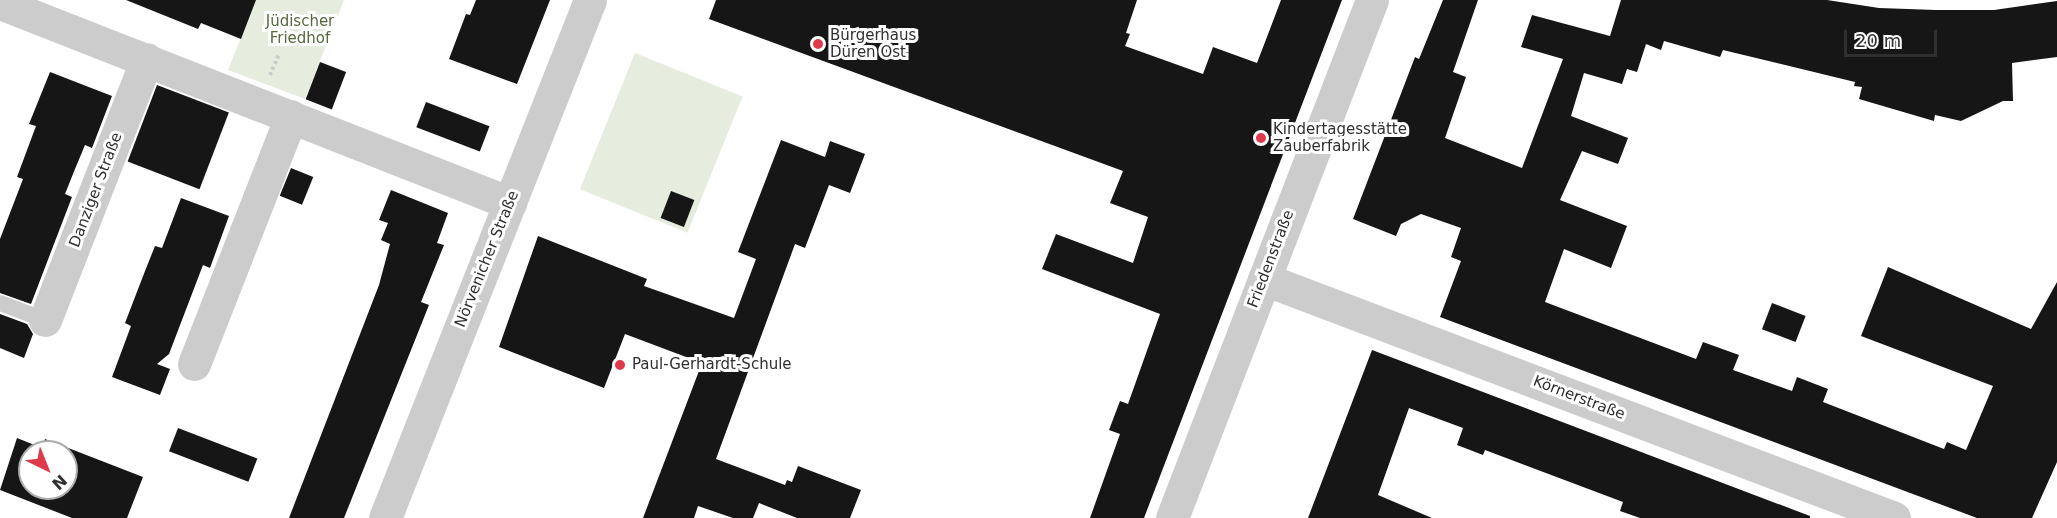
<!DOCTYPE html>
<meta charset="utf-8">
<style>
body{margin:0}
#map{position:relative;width:2057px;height:518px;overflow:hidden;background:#fff;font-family:"DejaVu Sans",sans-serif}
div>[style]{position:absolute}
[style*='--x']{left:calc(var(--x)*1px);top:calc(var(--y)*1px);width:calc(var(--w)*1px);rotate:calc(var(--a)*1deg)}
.green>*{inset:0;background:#e6ecde;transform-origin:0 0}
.building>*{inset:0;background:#161616;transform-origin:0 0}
.path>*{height:4px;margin-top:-2px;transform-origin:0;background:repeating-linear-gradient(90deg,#ccc 0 3px,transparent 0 6px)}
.lane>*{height:16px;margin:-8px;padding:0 8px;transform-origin:8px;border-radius:8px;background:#ccc}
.street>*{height:33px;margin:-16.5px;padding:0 16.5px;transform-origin:16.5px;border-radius:16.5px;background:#ccc}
.dots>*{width:16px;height:16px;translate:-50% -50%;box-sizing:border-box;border:3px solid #fff;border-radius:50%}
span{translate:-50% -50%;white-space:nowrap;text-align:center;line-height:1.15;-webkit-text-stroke:6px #fff;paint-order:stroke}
.park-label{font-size:15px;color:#54693e}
.poi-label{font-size:15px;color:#2f2f2f}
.left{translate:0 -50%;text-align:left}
.street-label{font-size:15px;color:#2f2f2f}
.north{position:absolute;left:18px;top:440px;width:60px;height:60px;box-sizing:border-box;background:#fff;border:2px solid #acacac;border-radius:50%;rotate:137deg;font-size:16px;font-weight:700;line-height:24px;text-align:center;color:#2f2f2f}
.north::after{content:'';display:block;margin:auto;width:21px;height:27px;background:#de3a4c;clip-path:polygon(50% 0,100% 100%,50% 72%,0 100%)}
.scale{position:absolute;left:1844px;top:30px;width:93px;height:27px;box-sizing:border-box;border:3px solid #2f2f2f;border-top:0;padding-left:8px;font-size:18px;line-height:21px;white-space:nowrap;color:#2f2f2f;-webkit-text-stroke:4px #fff;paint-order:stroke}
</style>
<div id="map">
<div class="green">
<i style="clip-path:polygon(256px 0,344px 0,305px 99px,228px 70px)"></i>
<i style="left:635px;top:53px;width:116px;height:147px;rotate:22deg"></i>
</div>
<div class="building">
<i style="clip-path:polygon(126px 0,256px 0,241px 39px,201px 23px,198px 29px)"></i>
<i style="clip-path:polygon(476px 0,550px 0,517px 84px,449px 59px,466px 14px,470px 15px)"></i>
<i style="clip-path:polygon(716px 0,1137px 0,1126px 33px,1130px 34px,1125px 46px,1203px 74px,1213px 47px,1257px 63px,1281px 0,1342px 0,1144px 518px,1090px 518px,1120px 434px,1109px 430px,1120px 401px,1128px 404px,1160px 314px,1042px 269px,1056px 234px,1133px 263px,1148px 217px,1110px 203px,1123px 171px,709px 19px)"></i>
<i style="clip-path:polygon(1443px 0,1478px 0,1453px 72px,1466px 77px,1445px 138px,1522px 168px,1563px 59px,1521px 47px,1532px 15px,1610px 36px,1621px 0,1827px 0,1879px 8px,1936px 10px,1994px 10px,2057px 1px,2057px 57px,2012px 63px,2013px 101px,2003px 101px,1961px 121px,1935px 115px,1934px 121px,1859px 99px,1862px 87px,1854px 86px,1855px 82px,1723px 50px,1720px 57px,1664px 41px,1661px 50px,1646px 44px,1637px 72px,1627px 69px,1622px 84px,1584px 73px,1571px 116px,1628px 138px,1618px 164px,1582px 151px,1560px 200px,1627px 226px,1611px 268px,1564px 249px,1545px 302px,1696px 359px,1703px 342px,1739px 355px,1733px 370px,1792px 391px,1797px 377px,1828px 389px,1823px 402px,1944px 449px,1947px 442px,1966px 450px,1993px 386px,1861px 336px,1888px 267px,2031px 329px,2057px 282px,2057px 462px,2032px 518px,1977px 518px,1440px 317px,1461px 261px,1451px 257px,1461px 228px,1421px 214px,1401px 224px,1396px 236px,1353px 219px,1415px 57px,1419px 59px)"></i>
<i style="left:320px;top:62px;width:28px;height:40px;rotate:21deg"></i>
<i style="clip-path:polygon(50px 72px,112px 96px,92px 148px,85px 145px,75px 169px,65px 194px,72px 197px,31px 304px,0 293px,0 239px,23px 179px,17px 177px,36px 126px,29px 124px)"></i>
<i style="left:157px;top:85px;width:77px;height:82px;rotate:21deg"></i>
<i style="left:426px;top:102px;width:68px;height:27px;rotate:21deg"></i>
<i style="clip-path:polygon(781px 140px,825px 157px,830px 141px,865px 154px,850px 193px,829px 185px,805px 248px,795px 244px,716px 459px,785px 485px,787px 480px,792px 482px,798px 466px,861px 490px,850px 518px,797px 518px,759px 503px,753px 518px,733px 518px,698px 506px,694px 518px,643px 518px,702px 363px,625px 334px,604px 388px,499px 347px,538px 236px,647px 279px,644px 286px,734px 318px,756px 259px,738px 252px)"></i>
<i style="left:291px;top:168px;width:24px;height:30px;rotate:22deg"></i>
<i style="clip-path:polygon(391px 190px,448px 213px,437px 243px,444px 245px,421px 302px,429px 305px,344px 518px,289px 518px,379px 285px,390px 244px,381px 240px,388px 223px,379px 220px)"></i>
<i style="left:671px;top:191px;width:25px;height:29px;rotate:21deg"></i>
<i style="clip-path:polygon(181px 198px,229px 216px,210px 268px,203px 265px,169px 354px,157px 364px,170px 369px,160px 395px,112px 377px,131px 326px,125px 323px,145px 271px,155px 246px,162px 248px)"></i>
<i style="left:1772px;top:303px;width:36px;height:28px;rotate:21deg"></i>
<i style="clip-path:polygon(0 314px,27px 324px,33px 334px,24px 358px,0 348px)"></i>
<i style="clip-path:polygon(1372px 350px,1810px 516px,1810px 518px,1640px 518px,1620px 511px,1623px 502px,1485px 450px,1483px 455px,1457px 445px,1463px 428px,1409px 408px,1378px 495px,1432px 518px,1308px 518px)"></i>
<i style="left:178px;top:428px;width:85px;height:25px;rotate:21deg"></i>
<i style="clip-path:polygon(evenodd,17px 438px,42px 448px,45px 439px,143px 477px,127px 518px,72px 518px,0 490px,17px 438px,30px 452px,66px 452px,66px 488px,30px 488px,30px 452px)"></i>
</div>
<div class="path">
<i style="--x:270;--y:75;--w:23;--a:-67"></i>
</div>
<div class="lane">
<i style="--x:0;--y:303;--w:48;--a:20.7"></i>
</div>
<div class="street">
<i style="--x:0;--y:3;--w:548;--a:21.41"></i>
<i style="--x:1264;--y:279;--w:674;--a:20.77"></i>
<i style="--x:45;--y:320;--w:280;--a:-68.7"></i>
<i style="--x:194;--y:364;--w:266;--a:-68.6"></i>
<i style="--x:385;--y:518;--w:557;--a:-68.41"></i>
<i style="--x:1172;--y:518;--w:555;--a:-68.89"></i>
</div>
<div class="dots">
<i style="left:818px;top:44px;background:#de3a4c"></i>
<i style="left:1261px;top:138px;background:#de3a4c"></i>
<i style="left:620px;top:365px;background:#de3a4c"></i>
</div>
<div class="park-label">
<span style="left:300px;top:30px">Jüdischer<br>Friedhof</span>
</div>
<div class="poi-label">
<span class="left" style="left:830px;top:44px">Bürgerhaus<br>Düren Ost</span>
<span class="left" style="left:1273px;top:138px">Kindertagesstätte<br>Zauberfabrik</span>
<span class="left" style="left:632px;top:365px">Paul-Gerhardt-Schule</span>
</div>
<div class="street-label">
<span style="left:96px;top:190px;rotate:-69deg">Danziger Straße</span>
<span style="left:487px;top:259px;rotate:-68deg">Nörvenicher Straße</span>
<span style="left:1271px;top:259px;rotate:-69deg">Friedenstraße</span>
<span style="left:1579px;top:398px;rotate:21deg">Körnerstraße</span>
</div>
<div class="north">N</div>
<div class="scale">20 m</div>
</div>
